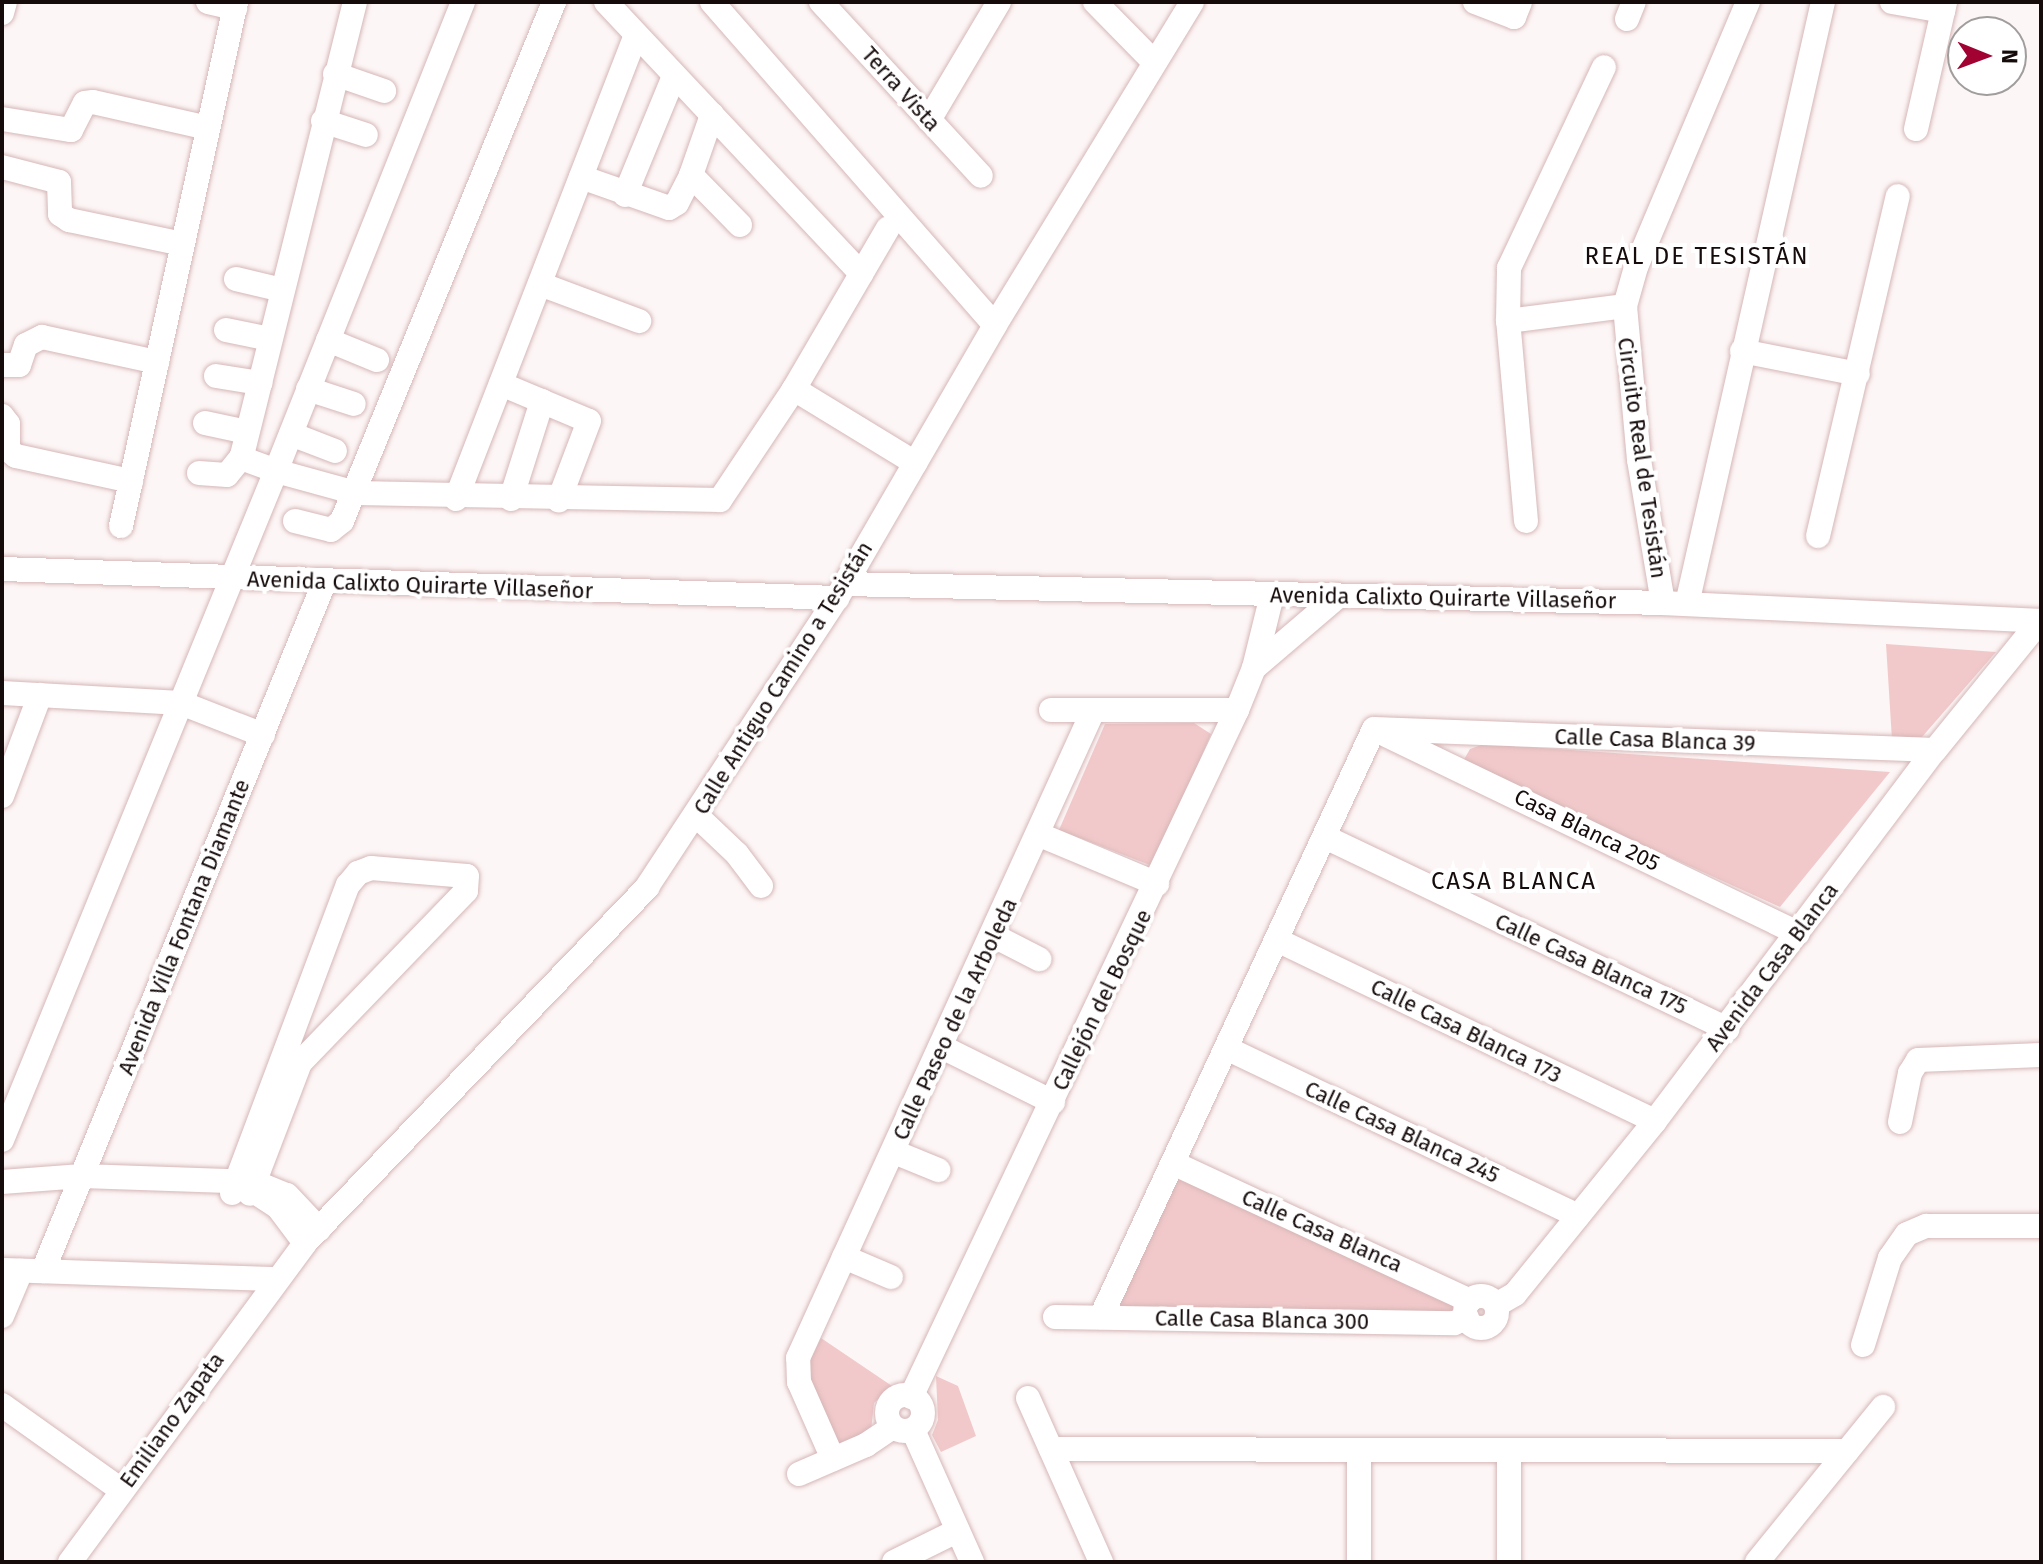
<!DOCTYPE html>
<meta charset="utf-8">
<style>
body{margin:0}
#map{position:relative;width:2043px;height:1564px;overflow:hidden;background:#fdf6f6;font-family:"Fira Sans",sans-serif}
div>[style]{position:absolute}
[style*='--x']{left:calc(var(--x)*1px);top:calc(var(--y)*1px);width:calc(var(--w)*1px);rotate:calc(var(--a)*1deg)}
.green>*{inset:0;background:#f1c9ca}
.roads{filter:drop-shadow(0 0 2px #d6b6b7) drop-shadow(0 0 2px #d6b6b7)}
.minor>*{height:24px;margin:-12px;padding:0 12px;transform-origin:12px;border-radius:12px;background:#fff}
.minor>.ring{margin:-12px;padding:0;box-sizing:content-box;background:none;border:24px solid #fff;border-radius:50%}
span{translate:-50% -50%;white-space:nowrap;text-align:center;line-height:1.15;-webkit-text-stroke:8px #fff;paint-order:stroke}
.street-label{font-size:22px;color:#150b0b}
.neighbourhood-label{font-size:24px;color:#150b0b;letter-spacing:2px}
.frame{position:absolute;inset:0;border:4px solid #150b0b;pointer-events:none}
.north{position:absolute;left:1947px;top:16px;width:80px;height:80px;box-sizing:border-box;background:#fff;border:2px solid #a19d9d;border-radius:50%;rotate:91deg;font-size:22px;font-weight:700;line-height:32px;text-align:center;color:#150b0b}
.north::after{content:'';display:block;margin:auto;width:28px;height:36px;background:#a20232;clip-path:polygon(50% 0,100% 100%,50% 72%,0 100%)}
</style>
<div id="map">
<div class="green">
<i style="clip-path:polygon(1886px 644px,1996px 652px,1922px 737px,1892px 740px)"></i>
<i style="clip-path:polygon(1194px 723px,1211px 734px,1155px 867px,1059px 830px,1105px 724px)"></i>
<i style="clip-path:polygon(1484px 744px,1890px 772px,1780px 907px,1462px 763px,1470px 749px)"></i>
<i style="clip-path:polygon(1179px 1177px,1450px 1298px,1457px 1310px,1447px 1315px,1117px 1308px)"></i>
<i style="clip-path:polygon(821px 1338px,892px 1386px,874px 1403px,871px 1431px,840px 1448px,804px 1372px)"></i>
<i style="clip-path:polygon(936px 1376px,958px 1386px,976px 1436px,941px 1452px,932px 1435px,938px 1420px)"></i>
</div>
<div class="roads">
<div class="minor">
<i style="--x:208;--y:2;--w:28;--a:13"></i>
<i style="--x:355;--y:2;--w:470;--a:104"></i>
<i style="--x:241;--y:458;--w:37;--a:20"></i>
<i style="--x:276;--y:471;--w:505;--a:-68.26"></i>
<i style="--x:606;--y:2;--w:373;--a:46.8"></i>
<i style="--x:712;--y:2;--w:429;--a:48.8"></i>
<i style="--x:821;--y:2;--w:236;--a:47.4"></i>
<i style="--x:1095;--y:2;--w:83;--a:45.5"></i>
<i style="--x:1475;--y:2;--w:42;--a:21"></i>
<i style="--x:1514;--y:17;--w:16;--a:-68"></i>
<i style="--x:1892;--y:2;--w:52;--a:10"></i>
<i style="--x:2;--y:13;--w:11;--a:-75"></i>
<i style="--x:1627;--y:19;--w:18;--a:-68"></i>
<i style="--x:335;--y:74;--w:52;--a:19.1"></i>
<i style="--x:2;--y:119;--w:70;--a:9.1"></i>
<i style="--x:71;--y:130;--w:30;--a:-63"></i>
<i style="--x:85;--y:103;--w:8;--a:-7"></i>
<i style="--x:93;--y:102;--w:118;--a:12.7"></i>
<i style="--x:929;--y:120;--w:137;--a:-59.3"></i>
<i style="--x:323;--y:121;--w:45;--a:18"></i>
<i style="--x:1916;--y:129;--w:130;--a:-77.1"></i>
<i style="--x:2;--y:167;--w:59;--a:14.7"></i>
<i style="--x:59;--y:182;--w:32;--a:88"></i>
<i style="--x:60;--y:214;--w:11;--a:34"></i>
<i style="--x:69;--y:220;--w:116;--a:11.9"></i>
<i style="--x:691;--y:175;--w:70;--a:45.6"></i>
<i style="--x:581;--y:177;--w:93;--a:19.4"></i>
<i style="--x:669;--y:208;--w:9;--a:-32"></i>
<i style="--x:677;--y:203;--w:31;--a:-63"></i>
<i style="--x:691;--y:175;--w:64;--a:-70.7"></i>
<i style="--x:625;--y:195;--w:129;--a:-67.6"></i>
<i style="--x:236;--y:279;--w:47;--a:13.4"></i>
<i style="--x:540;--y:284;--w:106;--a:20.5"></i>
<i style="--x:1508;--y:321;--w:118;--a:-7.3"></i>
<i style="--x:226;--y:330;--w:45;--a:11.6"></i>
<i style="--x:328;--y:340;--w:53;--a:22.2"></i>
<i style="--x:1742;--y:351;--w:118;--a:11.2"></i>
<i style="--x:2;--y:365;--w:17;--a:0"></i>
<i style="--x:19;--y:365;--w:21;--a:-71"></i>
<i style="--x:26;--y:345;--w:18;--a:-27"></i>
<i style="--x:42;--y:337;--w:118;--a:12.3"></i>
<i style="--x:216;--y:376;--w:45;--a:9"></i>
<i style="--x:501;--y:384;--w:95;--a:22.8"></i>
<i style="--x:589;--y:421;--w:85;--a:110.8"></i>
<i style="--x:308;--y:389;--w:48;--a:18.1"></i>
<i style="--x:794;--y:389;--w:142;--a:31.4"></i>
<i style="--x:2;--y:416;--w:10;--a:53"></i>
<i style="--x:8;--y:424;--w:26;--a:90"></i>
<i style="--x:8;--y:450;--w:10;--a:37"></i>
<i style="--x:16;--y:456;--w:118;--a:12.3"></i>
<i style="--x:205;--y:423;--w:43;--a:12.1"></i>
<i style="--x:291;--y:434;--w:47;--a:21.1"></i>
<i style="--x:199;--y:473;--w:28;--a:4"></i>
<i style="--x:227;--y:475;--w:22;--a:-51"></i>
<i style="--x:456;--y:499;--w:498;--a:-68.8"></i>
<i style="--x:511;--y:499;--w:103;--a:-72.4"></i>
<i style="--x:295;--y:521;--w:37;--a:14"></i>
<i style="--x:331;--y:530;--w:14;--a:-39"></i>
<i style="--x:342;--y:521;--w:561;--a:-67.78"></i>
<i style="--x:1526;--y:521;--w:201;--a:-95.1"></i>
<i style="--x:1508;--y:321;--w:53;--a:-88.9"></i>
<i style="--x:1509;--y:268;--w:222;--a:-64.7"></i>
<i style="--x:121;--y:526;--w:536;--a:-77.62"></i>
<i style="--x:1818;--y:536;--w:349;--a:-76.8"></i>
<i style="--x:2;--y:569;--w:836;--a:1.99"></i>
<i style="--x:845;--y:584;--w:818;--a:1.33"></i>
<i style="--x:1663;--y:603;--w:378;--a:2.7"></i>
<i style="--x:1663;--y:603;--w:145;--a:-99.5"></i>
<i style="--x:1639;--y:460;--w:155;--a:-95.2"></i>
<i style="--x:1625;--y:306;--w:41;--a:-74.2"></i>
<i style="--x:1636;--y:267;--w:288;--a:-67.1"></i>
<i style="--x:1687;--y:604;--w:617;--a:-77.27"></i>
<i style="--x:1254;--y:668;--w:108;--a:-40.5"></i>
<i style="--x:2;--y:693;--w:179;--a:3.2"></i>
<i style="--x:181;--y:703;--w:88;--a:21.3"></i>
<i style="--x:1051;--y:710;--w:186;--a:0"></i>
<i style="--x:1374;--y:729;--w:561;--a:2.14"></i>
<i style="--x:1386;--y:735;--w:457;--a:25.7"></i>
<i style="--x:2;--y:796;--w:108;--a:-69.4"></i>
<i style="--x:697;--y:816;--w:55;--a:43.5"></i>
<i style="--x:737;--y:854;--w:40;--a:53"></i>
<i style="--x:1040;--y:835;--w:127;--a:22.7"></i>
<i style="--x:1325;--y:837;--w:446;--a:25.5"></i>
<i style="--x:994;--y:936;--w:51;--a:27.1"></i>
<i style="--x:1277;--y:940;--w:419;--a:25.6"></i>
<i style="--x:942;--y:1047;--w:124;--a:26.4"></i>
<i style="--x:1226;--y:1048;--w:390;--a:25.5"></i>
<i style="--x:1900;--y:1122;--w:50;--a:-78.5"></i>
<i style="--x:1910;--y:1073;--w:15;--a:-58"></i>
<i style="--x:1918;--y:1060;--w:123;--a:-2.3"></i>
<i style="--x:2;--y:1140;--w:723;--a:-67.73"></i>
<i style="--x:276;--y:471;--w:83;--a:15.4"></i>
<i style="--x:356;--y:493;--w:364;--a:1.1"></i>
<i style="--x:720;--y:500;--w:133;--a:-56.3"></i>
<i style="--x:794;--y:389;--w:186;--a:-59.7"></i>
<i style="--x:894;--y:1152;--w:48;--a:22.2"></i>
<i style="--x:1173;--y:1163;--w:327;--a:24.9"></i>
<i style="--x:2;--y:1182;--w:80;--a:-4.3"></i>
<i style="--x:82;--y:1176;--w:172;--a:2"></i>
<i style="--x:254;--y:1182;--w:35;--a:22"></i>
<i style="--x:287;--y:1195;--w:47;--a:46.7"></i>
<i style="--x:232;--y:1193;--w:329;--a:-69.4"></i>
<i style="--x:348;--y:885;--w:16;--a:-50"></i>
<i style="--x:358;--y:873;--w:14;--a:-21"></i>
<i style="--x:371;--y:868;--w:96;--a:4.8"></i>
<i style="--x:467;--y:876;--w:15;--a:94"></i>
<i style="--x:466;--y:891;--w:239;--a:134"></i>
<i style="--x:300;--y:1063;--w:140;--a:110.9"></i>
<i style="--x:261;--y:1196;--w:20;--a:33"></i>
<i style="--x:278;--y:1207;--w:45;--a:53.1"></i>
<i style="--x:844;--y:1257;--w:51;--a:23.1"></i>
<i style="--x:2;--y:1270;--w:273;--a:1.9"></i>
<i style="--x:43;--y:1271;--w:743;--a:-67.78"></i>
<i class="ring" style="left:1465px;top:1296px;width:8px;height:8px"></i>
<i style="--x:1496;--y:1305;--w:22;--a:-30"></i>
<i style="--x:1515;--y:1294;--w:223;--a:-51"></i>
<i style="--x:1655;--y:1121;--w:465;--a:-53"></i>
<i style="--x:1935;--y:750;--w:166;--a:-50.9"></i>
<i style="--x:2;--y:1316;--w:49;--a:-67.1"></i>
<i style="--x:1055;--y:1317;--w:399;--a:0.9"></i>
<i style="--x:1454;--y:1323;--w:14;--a:-21"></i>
<i style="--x:1101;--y:1317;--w:648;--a:-65.1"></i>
<i style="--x:1863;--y:1345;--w:91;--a:-72.8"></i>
<i style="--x:1890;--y:1258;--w:29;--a:-55"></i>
<i style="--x:1907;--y:1234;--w:21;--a:-23"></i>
<i style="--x:1926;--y:1226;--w:115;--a:0"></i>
<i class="ring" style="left:887px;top:1395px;width:12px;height:12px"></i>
<i style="--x:911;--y:1397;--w:760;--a:-64.61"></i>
<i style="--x:1237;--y:710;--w:45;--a:-68"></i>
<i style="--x:1254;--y:668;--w:75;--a:-76.1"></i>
<i style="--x:1028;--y:1398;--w:180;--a:66"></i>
<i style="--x:2;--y:1405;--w:146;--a:35.5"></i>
<i style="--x:913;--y:1430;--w:145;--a:65.9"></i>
<i style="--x:1051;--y:1449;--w:796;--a:0.14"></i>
<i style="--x:1359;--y:1450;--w:112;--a:90"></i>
<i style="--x:833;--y:1459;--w:84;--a:-113.8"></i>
<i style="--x:799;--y:1382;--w:24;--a:-92"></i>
<i style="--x:798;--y:1358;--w:711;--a:-65.49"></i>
<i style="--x:799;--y:1474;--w:73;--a:-23.4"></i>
<i style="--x:866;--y:1445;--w:32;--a:-34"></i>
<i style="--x:70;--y:1562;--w:396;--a:-53.6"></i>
<i style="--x:305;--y:1243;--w:494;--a:-46.1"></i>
<i style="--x:647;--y:887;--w:346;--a:-56.7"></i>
<i style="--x:837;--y:598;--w:315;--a:-59.9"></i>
<i style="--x:995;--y:325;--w:378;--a:-58.6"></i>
<i style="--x:894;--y:1562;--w:70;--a:-26.2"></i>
<i style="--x:1509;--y:1562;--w:112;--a:-90"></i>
<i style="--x:1757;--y:1562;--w:200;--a:-50.9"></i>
</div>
</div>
<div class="street-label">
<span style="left:901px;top:89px;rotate:48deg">Terra Vista</span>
<span style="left:1642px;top:458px;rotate:82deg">Circuito Real de Tesistán</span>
<span style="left:420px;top:585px;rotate:2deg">Avenida Calixto Quirarte Villaseñor</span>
<span style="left:1443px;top:598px;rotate:1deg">Avenida Calixto Quirarte Villaseñor</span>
<span style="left:783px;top:678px;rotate:-58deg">Calle Antiguo Camino a Tesistán</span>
<span style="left:1655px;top:740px;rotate:2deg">Calle Casa Blanca 39</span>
<span style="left:1587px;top:830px;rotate:26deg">Casa Blanca 205</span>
<span style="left:184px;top:927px;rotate:-68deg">Avenida Villa Fontana Diamante</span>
<span style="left:1591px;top:964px;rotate:25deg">Calle Casa Blanca 175</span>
<span style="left:1772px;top:967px;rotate:-53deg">Avenida Casa Blanca</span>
<span style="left:1102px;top:1000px;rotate:-64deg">Callejón del Bosque</span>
<span style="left:955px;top:1019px;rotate:-65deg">Calle Paseo de la Arboleda</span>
<span style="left:1466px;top:1031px;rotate:26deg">Calle Casa Blanca 173</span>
<span style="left:1402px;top:1132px;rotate:25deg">Calle Casa Blanca 245</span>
<span style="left:1322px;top:1231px;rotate:24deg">Calle Casa Blanca</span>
<span style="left:1262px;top:1320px;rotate:1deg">Calle Casa Blanca 300</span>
<span style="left:172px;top:1420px;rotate:-54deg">Emiliano Zapata</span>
</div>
<div class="neighbourhood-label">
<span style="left:1697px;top:257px">REAL DE TESISTÁN</span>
<span style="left:1514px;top:882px">CASA BLANCA</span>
</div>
<div class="frame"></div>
<div class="north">N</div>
</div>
